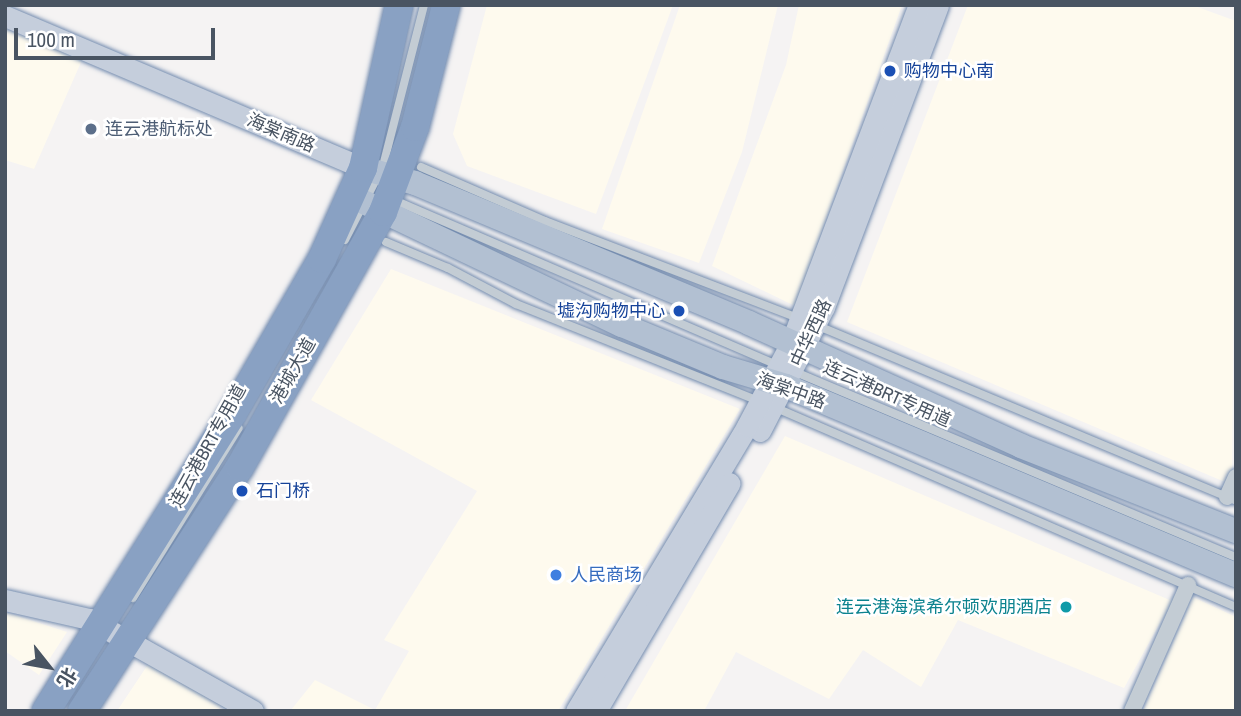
<!DOCTYPE html>
<meta charset="utf-8">
<style>
body{margin:0}
#map{position:relative;width:1241px;height:716px;overflow:hidden;background:#f5f3f3;font-family:"Archivo Narrow","Noto Sans SC",sans-serif}
div>[style]{position:absolute}
[style*='--x']{left:calc(var(--x)*1px);top:calc(var(--y)*1px);width:calc(var(--w)*1px);rotate:calc(var(--a)*1deg)}
.commercial>*{inset:0;background:#fefaee}
.roads{filter:drop-shadow(0 0 2px #748caf) drop-shadow(0 0 2px #748caf)}
.lane>*{height:8px;margin:-4px;padding:0 4px;transform-origin:4px;border-radius:4px;background:#c3ccd4}
.street>*{height:16px;margin:-8px;padding:0 8px;transform-origin:8px;border-radius:8px;background:#c3ccd4}
.secondary>*{height:21px;margin:-10.5px;padding:0 10.5px;transform-origin:10.5px;border-radius:10.5px;background:#c5cedc}
.primary>*{height:24px;margin:-12px;padding:0 12px;transform-origin:12px;border-radius:12px;background:#b2c0d2}
.highway>*{height:28px;margin:-14px;padding:0 14px;transform-origin:14px;border-radius:14px;background:#89a1c3}
.dots>*{width:19px;height:19px;translate:-50% -50%;box-sizing:border-box;border:4px solid #fff;border-radius:50%}
span{translate:-50% -50%;white-space:nowrap;text-align:center;line-height:1.15;-webkit-text-stroke:5px #fff;paint-order:stroke}
.transit-label{font-size:18px;color:#164399}
.left{translate:0 -50%;text-align:left}
.right{translate:-100% -50%;text-align:right}
.service-label{font-size:18px;color:#4e5e75}
.street-label{font-size:18px;color:#495462}
.shop-label{font-size:18px;color:#366cbe}
.culture-label{font-size:18px;color:#0d838f}
.frame{position:absolute;inset:0;border:7px solid #495462;pointer-events:none}
.north{position:absolute;left:14px;top:632px;width:70px;height:70px;-webkit-text-stroke:5px #fff;paint-order:stroke;rotate:121deg;font-size:19px;font-weight:700;line-height:28px;text-align:center;color:#495462}
.north::after{content:'';display:block;margin:auto;width:24px;height:32px;background:#495462;clip-path:polygon(50% 0,100% 100%,50% 72%,0 100%)}
.scale{position:absolute;left:14px;top:28px;width:201px;height:32px;box-sizing:border-box;border:4px solid #495462;border-top:0;padding-left:9px;font-size:21px;line-height:24px;white-space:nowrap;color:#495462;-webkit-text-stroke:5px #fff;paint-order:stroke}
</style>
<div id="map">
<div class="commercial">
<i style="clip-path:polygon(487px 5px,673px 5px,596px 214px,467px 166px,453px 134px)"></i>
<i style="clip-path:polygon(680px 5px,778px 5px,742px 152px,699px 263px,602px 229px)"></i>
<i style="clip-path:polygon(799px 5px,902px 5px,795px 306px,712px 266px,786px 65px)"></i>
<i style="clip-path:polygon(968px 5px,1192px 5px,1236px 21px,1232px 485px,847px 322px)"></i>
<i style="clip-path:polygon(5px 28px,82px 60px,34px 169px,5px 160px)"></i>
<i style="clip-path:polygon(391px 269px,740px 409px,558px 711px,291px 710px,315px 680px,375px 710px,409px 651px,384px 640px,477px 491px,311px 400px)"></i>
<i style="clip-path:polygon(785px 436px,1172px 601px,1124px 688px,958px 620px,921px 687px,863px 650px,829px 699px,736px 652px,704px 711px,625px 711px)"></i>
<i style="clip-path:polygon(1193px 597px,1236px 617px,1236px 711px,1143px 711px)"></i>
<i style="clip-path:polygon(5px 612px,67px 632px,39px 675px,5px 651px)"></i>
<i style="clip-path:polygon(149px 663px,221px 705px,218px 711px,117px 711px)"></i>
</div>
<div class="roads">
<div class="lane">
<i style="--x:421;--y:167;--w:135;--a:23.5"></i>
<i style="--x:545;--y:221;--w:273;--a:21"></i>
<i style="--x:394;--y:200;--w:418;--a:23.3"></i>
<i style="--x:345;--y:240;--w:83;--a:-62.8"></i>
<i style="--x:383;--y:166;--w:166;--a:-75.7"></i>
<i style="--x:386;--y:242;--w:67;--a:22.8"></i>
<i style="--x:448;--y:268;--w:77;--a:27.9"></i>
<i style="--x:516;--y:304;--w:262;--a:21.8"></i>
<i style="--x:816;--y:325;--w:455;--a:22.7"></i>
<i style="--x:793;--y:371;--w:480;--a:22.8"></i>
<i style="--x:774;--y:407;--w:503;--a:23.41"></i>
<i style="--x:133;--y:598;--w:200;--a:-58.1"></i>
</div>
<div class="street">
<i style="--x:1227;--y:497;--w:22;--a:-66"></i>
<i style="--x:1132;--y:711;--w:138;--a:-66"></i>
</div>
<div class="secondary">
<i style="--x:5;--y:16;--w:389;--a:23"></i>
<i style="--x:760;--y:431;--w:140;--a:-62.7"></i>
<i style="--x:824;--y:307;--w:323;--a:-69.3"></i>
<i style="--x:5;--y:600;--w:86;--a:12.7"></i>
<i style="--x:89;--y:619;--w:188;--a:29.3"></i>
<i style="--x:576;--y:711;--w:332;--a:-59"></i>
<i style="--x:747;--y:426;--w:94;--a:-62.1"></i>
<i style="--x:791;--y:343;--w:361;--a:-69.3"></i>
<i style="--x:596;--y:711;--w:264;--a:-59.6"></i>
</div>
<div class="primary">
<i style="--x:363;--y:168;--w:54;--a:16.1"></i>
<i style="--x:415;--y:183;--w:362;--a:22.7"></i>
<i style="--x:749;--y:323;--w:299;--a:24.3"></i>
<i style="--x:1021;--y:446;--w:231;--a:21.6"></i>
<i style="--x:351;--y:196;--w:300;--a:25.5"></i>
<i style="--x:622;--y:325;--w:109;--a:22.6"></i>
<i style="--x:723;--y:367;--w:66;--a:16.8"></i>
<i style="--x:786;--y:386;--w:488;--a:22.8"></i>
</div>
<div class="highway">
<i style="--x:46;--y:711;--w:352;--a:-57.9"></i>
<i style="--x:233;--y:413;--w:178;--a:-60"></i>
<i style="--x:322;--y:259;--w:100;--a:-65.7"></i>
<i style="--x:363;--y:168;--w:167;--a:-77.5"></i>
<i style="--x:82;--y:711;--w:291;--a:-57.1"></i>
<i style="--x:240;--y:467;--w:292;--a:-60.7"></i>
<i style="--x:383;--y:212;--w:91;--a:-69.4"></i>
<i style="--x:415;--y:127;--w:126;--a:-75.7"></i>
</div>
</div>
<div class="dots">
<i style="left:890px;top:71px;background:#1a4fb4"></i>
<i style="left:91px;top:129px;background:#5c6f8a"></i>
<i style="left:679px;top:311px;background:#1a4fb4"></i>
<i style="left:242px;top:491px;background:#1a4fb4"></i>
<i style="left:556px;top:575px;background:#3f7fe0"></i>
<i style="left:1066px;top:607px;background:#0f9aa8"></i>
</div>
<div class="transit-label">
<span class="left" style="left:904px;top:71px">购物中心南</span>
<span class="right" style="left:665px;top:311px">墟沟购物中心</span>
<span class="left" style="left:256px;top:491px">石门桥</span>
</div>
<div class="service-label">
<span class="left" style="left:105px;top:129px">连云港航标处</span>
</div>
<div class="street-label">
<span style="left:281px;top:133px;rotate:23deg">海棠南路</span>
<span style="left:811px;top:333px;rotate:-65deg">中华西路</span>
<span style="left:293px;top:371px;rotate:-60deg">港城大道</span>
<span style="left:791px;top:391px;rotate:20deg">海棠中路</span>
<span style="left:887px;top:394px;rotate:24deg">连云港BRT专用道</span>
<span style="left:208px;top:446px;rotate:-61deg">连云港BRT专用道</span>
</div>
<div class="shop-label">
<span class="left" style="left:570px;top:575px">人民商场</span>
</div>
<div class="culture-label">
<span class="right" style="left:1052px;top:607px">连云港海滨希尔顿欢朋酒店</span>
</div>
<div class="frame"></div>
<div class="north">北</div>
<div class="scale">100 m</div>
</div>
